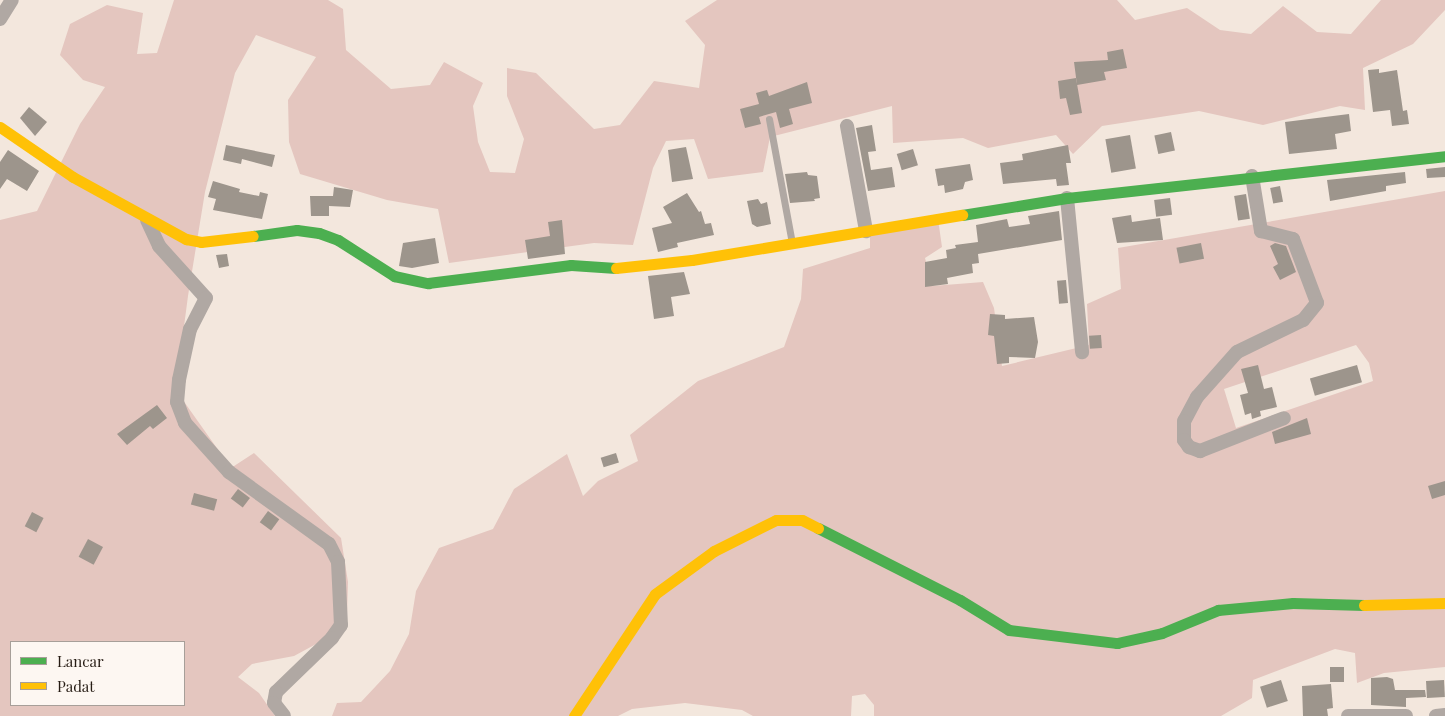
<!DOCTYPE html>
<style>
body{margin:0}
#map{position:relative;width:1445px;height:716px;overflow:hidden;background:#f3e7dd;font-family:"Playfair Display",serif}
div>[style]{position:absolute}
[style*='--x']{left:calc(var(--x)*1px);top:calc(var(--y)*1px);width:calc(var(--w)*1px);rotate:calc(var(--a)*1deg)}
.green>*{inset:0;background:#e4c6bf}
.building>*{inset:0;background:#9d958c;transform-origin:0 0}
.lane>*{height:7px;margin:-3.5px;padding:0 3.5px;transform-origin:3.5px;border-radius:3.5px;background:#b0a8a3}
.street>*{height:14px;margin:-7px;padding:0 7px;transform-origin:7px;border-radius:7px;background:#b0a8a3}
.fast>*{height:11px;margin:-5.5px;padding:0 5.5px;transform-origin:5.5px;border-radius:5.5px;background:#4caf50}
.slow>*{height:11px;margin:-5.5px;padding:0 5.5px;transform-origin:5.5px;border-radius:5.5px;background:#ffc107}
span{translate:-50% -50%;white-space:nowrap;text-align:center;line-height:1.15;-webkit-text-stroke:5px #fdf7f2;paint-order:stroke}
.legend{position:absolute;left:10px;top:641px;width:175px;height:65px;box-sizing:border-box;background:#fdf7f2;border:1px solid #a79f99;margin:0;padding:6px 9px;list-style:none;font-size:15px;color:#261c14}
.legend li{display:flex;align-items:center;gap:10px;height:25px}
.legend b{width:25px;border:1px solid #a79f99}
</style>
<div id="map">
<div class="green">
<i style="clip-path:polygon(evenodd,174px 0,328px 0,343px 9px,346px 50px,391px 89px,430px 85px,444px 62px,483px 83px,473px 106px,478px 142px,490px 172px,515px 173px,524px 139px,507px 96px,507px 68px,536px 73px,594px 129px,620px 125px,654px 81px,699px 88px,705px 45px,685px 21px,717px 0,1117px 0,1135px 20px,1187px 8px,1220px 30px,1251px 34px,1283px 6px,1317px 32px,1351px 34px,1381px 0,1445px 0,1445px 10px,1413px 44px,1363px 68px,1365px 110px,1340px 106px,1263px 125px,1199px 111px,1102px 126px,1073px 154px,1056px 135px,988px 148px,963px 138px,893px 143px,892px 106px,770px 137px,763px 172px,708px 179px,694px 139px,666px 141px,653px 168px,633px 245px,594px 243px,449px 263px,438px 209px,387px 200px,300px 174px,289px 142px,288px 100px,316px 57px,256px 35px,235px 73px,205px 192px,188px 296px,178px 372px,180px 396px,231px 468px,254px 453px,341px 538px,348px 582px,347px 615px,342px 630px,294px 656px,252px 664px,238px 677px,259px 693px,275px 716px,0 716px,0 220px,37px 211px,80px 124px,105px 87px,83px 80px,60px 55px,70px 24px,107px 5px,143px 13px,137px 54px,157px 53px,174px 0,11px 642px,184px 642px,184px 705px,11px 705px,11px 642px)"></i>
<i style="clip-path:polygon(evenodd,1445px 191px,1445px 667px,1384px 673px,1357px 683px,1355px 653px,1335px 649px,1253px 680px,1252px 698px,1221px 716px,874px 716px,874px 705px,865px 694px,852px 696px,851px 716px,753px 716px,742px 710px,685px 703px,632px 709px,618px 716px,332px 716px,337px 703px,361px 702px,390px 671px,409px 634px,416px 591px,439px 548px,493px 529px,514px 489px,567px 454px,583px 496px,598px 481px,638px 461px,630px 435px,698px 381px,784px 347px,801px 299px,803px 269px,870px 248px,870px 230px,938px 219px,942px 247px,925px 258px,932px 286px,983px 282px,994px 308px,1002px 366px,1089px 345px,1087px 304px,1121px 289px,1118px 248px,1445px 191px,1356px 345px,1369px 363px,1373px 381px,1236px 428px,1224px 389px,1356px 345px)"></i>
</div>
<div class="building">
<i style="clip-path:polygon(1123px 49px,1127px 68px,1104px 72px,1106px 80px,1077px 85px,1074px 62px,1108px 60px,1107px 52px)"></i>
<i style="clip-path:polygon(1379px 69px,1379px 73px,1397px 70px,1403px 111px,1407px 110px,1409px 124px,1392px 126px,1390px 110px,1373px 112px,1368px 70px)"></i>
<i style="clip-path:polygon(1076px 78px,1082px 113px,1070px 115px,1066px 98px,1060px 99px,1058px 81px)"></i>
<i style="clip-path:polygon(807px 82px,812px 103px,789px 109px,793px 124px,780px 128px,776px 112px,759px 117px,761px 124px,745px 128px,740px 109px,759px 104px,756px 93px,767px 90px,769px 96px)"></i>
<i style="clip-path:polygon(29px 107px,47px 122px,35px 136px,20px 118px)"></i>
<i style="clip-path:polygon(1349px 114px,1351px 131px,1335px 134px,1337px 149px,1289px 154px,1285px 122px)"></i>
<i style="clip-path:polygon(872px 125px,876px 151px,868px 152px,871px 170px,892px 167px,895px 187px,868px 191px,856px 128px)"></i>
<i style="left:1171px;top:132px;width:19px;height:17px;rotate:78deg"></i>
<i style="left:1130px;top:135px;width:34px;height:25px;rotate:80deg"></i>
<i style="clip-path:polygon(226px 145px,275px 155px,272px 167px,242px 159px,241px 164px,223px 160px)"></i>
<i style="clip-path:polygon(1068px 145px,1071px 163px,1066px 163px,1069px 185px,1057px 186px,1056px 179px,1003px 184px,1000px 163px,1023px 160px,1022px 154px)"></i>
<i style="clip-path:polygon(686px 147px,693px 179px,672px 182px,668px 150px)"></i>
<i style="left:913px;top:149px;width:17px;height:17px;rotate:73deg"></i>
<i style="clip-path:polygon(8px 150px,39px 171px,27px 191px,7px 179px,0 189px,0 162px)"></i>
<i style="clip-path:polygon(970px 164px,973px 180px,965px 182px,963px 189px,945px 193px,944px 185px,938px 186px,935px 169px)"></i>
<i style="clip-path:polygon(1445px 167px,1445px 177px,1427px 178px,1426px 169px)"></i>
<i style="clip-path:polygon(807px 172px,808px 175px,817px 176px,820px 198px,814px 199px,815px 201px,790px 203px,785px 174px)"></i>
<i style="clip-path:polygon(1405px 172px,1406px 183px,1386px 186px,1386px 191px,1330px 201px,1327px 180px)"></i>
<i style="clip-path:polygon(213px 181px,240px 189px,239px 192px,259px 196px,260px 192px,268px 194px,262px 219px,213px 210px,216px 199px,208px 197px)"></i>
<i style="left:1280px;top:186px;width:16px;height:10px;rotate:79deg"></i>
<i style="clip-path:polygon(334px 187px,353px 190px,350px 207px,329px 206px,329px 216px,311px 216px,310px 196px,333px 196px)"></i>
<i style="clip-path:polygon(687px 193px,699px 212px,701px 211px,705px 224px,711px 223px,714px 235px,677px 243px,678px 247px,658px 252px,652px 228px,672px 223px,663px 207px)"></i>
<i style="left:1246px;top:194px;width:25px;height:12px;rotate:81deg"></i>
<i style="left:1170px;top:198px;width:17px;height:16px;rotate:83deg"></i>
<i style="clip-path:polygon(758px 199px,761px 204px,767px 202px,771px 224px,757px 227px,752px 224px,747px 201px)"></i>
<i style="clip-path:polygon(1059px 211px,1062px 240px,978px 254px,979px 263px,972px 264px,973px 273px,947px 278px,948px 284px,925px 287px,925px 262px,947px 258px,946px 250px,956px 248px,955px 245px,978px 242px,976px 225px,1007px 219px,1009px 227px,1030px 224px,1028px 216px)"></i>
<i style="clip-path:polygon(1131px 215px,1132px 222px,1160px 218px,1163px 240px,1117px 243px,1112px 218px)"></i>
<i style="clip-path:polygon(562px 220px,565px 254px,528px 259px,525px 240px,550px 236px,548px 222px)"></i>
<i style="clip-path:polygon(435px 238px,439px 263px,412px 268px,399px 266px,403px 243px)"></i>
<i style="left:1201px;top:243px;width:16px;height:25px;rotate:79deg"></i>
<i style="clip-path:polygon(1275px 243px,1286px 246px,1296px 272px,1280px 280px,1273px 267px,1278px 264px,1270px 246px)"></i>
<i style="clip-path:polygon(227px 254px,229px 266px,219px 268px,216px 255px)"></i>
<i style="clip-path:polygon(684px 272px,690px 294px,671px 297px,674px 316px,654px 319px,648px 276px)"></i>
<i style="left:1066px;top:280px;width:23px;height:9px;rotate:85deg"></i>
<i style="clip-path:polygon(990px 314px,1005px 315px,1005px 319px,1034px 317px,1038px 342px,1035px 358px,1009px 357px,1009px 363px,997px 364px,994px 336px,988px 335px)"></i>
<i style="left:1101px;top:335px;width:13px;height:12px;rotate:86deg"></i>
<i style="clip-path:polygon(1258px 365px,1264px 389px,1272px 387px,1277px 407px,1260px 411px,1261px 416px,1252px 419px,1251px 413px,1245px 415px,1240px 395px,1248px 393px,1241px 369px)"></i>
<i style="left:1357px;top:365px;width:18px;height:49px;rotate:74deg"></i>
<i style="clip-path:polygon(157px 405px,167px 418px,153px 429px,150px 426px,127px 445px,117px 434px)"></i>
<i style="clip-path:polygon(1307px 418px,1311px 434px,1275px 444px,1272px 432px)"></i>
<i style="left:616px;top:453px;width:10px;height:16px;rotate:73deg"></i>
<i style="clip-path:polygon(1445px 481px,1445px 495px,1432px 499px,1428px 486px)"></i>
<i style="left:238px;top:489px;width:15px;height:12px;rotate:37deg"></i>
<i style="left:194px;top:493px;width:24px;height:12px;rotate:15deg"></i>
<i style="left:268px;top:511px;width:14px;height:14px;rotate:36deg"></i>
<i style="left:32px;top:512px;width:13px;height:16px;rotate:27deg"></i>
<i style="left:88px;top:539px;width:17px;height:20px;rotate:28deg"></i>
<i style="left:1330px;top:667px;width:14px;height:15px"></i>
<i style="clip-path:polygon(1387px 677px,1393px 679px,1395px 690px,1425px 690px,1426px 697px,1406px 698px,1406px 707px,1371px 705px,1371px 678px)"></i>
<i style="left:1281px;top:680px;width:22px;height:22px;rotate:72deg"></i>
<i style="left:1444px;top:680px;width:17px;height:18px;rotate:87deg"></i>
<i style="clip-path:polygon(1331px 684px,1333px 708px,1327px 709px,1328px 716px,1303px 716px,1302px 686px)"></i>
</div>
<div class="lane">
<i style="--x:769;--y:119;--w:126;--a:79.5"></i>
</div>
<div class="street">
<i style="--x:0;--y:19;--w:22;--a:-58"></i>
<i style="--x:847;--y:126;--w:107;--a:79.7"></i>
<i style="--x:1252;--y:176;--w:56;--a:80.7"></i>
<i style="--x:1261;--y:231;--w:33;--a:14"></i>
<i style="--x:1293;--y:239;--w:68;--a:69.4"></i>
<i style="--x:1317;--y:303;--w:22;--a:129"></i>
<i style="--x:1303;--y:320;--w:73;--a:154.1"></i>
<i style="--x:1237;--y:352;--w:60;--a:131.6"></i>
<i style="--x:1197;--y:397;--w:27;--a:118"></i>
<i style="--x:1184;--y:421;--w:19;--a:90"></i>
<i style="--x:1184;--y:440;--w:9;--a:54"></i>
<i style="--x:1189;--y:447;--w:12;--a:20"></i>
<i style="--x:1200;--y:451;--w:90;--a:-21.4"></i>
<i style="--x:1067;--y:198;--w:155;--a:84.4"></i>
<i style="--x:147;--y:220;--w:29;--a:65"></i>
<i style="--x:159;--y:246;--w:70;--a:47.9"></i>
<i style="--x:206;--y:298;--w:35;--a:117"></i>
<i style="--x:190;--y:329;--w:52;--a:102.2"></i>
<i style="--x:179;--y:380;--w:22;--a:95"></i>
<i style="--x:177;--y:402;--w:22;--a:69"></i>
<i style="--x:185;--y:423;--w:66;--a:48.1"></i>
<i style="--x:229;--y:472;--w:123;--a:35.8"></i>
<i style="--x:329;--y:544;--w:20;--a:63"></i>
<i style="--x:338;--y:562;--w:63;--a:87.3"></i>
<i style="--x:341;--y:625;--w:16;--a:125"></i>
<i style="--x:332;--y:638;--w:78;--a:136"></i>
<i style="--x:276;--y:692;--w:11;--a:100"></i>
<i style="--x:274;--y:703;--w:16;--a:52"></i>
<i style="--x:1348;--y:716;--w:58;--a:0"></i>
<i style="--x:1436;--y:716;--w:9;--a:-6"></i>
</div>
<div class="fast">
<i style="--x:962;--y:215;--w:106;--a:-9.2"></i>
<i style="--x:1067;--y:198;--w:380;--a:-6.3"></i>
<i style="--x:253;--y:236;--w:44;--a:-7.8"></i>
<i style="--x:297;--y:230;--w:22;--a:8"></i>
<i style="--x:319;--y:233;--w:20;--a:20"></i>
<i style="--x:338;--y:240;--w:67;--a:32.7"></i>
<i style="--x:394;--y:276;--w:35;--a:12"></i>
<i style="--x:428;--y:283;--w:144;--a:-7.2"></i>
<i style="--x:571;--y:265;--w:45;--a:3.8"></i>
<i style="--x:818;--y:528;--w:159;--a:26.9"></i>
<i style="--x:960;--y:600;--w:57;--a:31.5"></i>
<i style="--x:1009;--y:630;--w:109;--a:6.9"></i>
<i style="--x:1117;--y:643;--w:46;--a:-12.5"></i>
<i style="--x:1162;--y:633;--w:61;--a:-22.3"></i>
<i style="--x:1218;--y:610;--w:75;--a:-5.3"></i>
<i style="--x:1293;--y:603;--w:71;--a:1.6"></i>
</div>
<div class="slow">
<i style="--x:0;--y:127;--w:88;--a:34.4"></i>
<i style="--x:73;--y:177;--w:129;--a:28.8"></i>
<i style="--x:186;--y:239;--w:15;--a:11"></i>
<i style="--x:201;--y:242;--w:52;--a:-6.6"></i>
<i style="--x:616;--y:268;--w:76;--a:-6"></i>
<i style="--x:692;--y:260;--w:274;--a:-9.5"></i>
<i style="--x:1364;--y:605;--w:81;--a:-1.4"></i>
<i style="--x:574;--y:716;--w:146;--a:-56.4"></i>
<i style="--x:655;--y:594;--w:73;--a:-36.1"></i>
<i style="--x:714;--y:551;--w:69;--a:-26.6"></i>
<i style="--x:776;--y:520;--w:26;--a:0"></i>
<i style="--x:802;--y:520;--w:18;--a:27"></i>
</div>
<ul class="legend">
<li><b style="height:6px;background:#4caf50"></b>Lancar</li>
<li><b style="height:6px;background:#ffc107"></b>Padat</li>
</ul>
</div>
